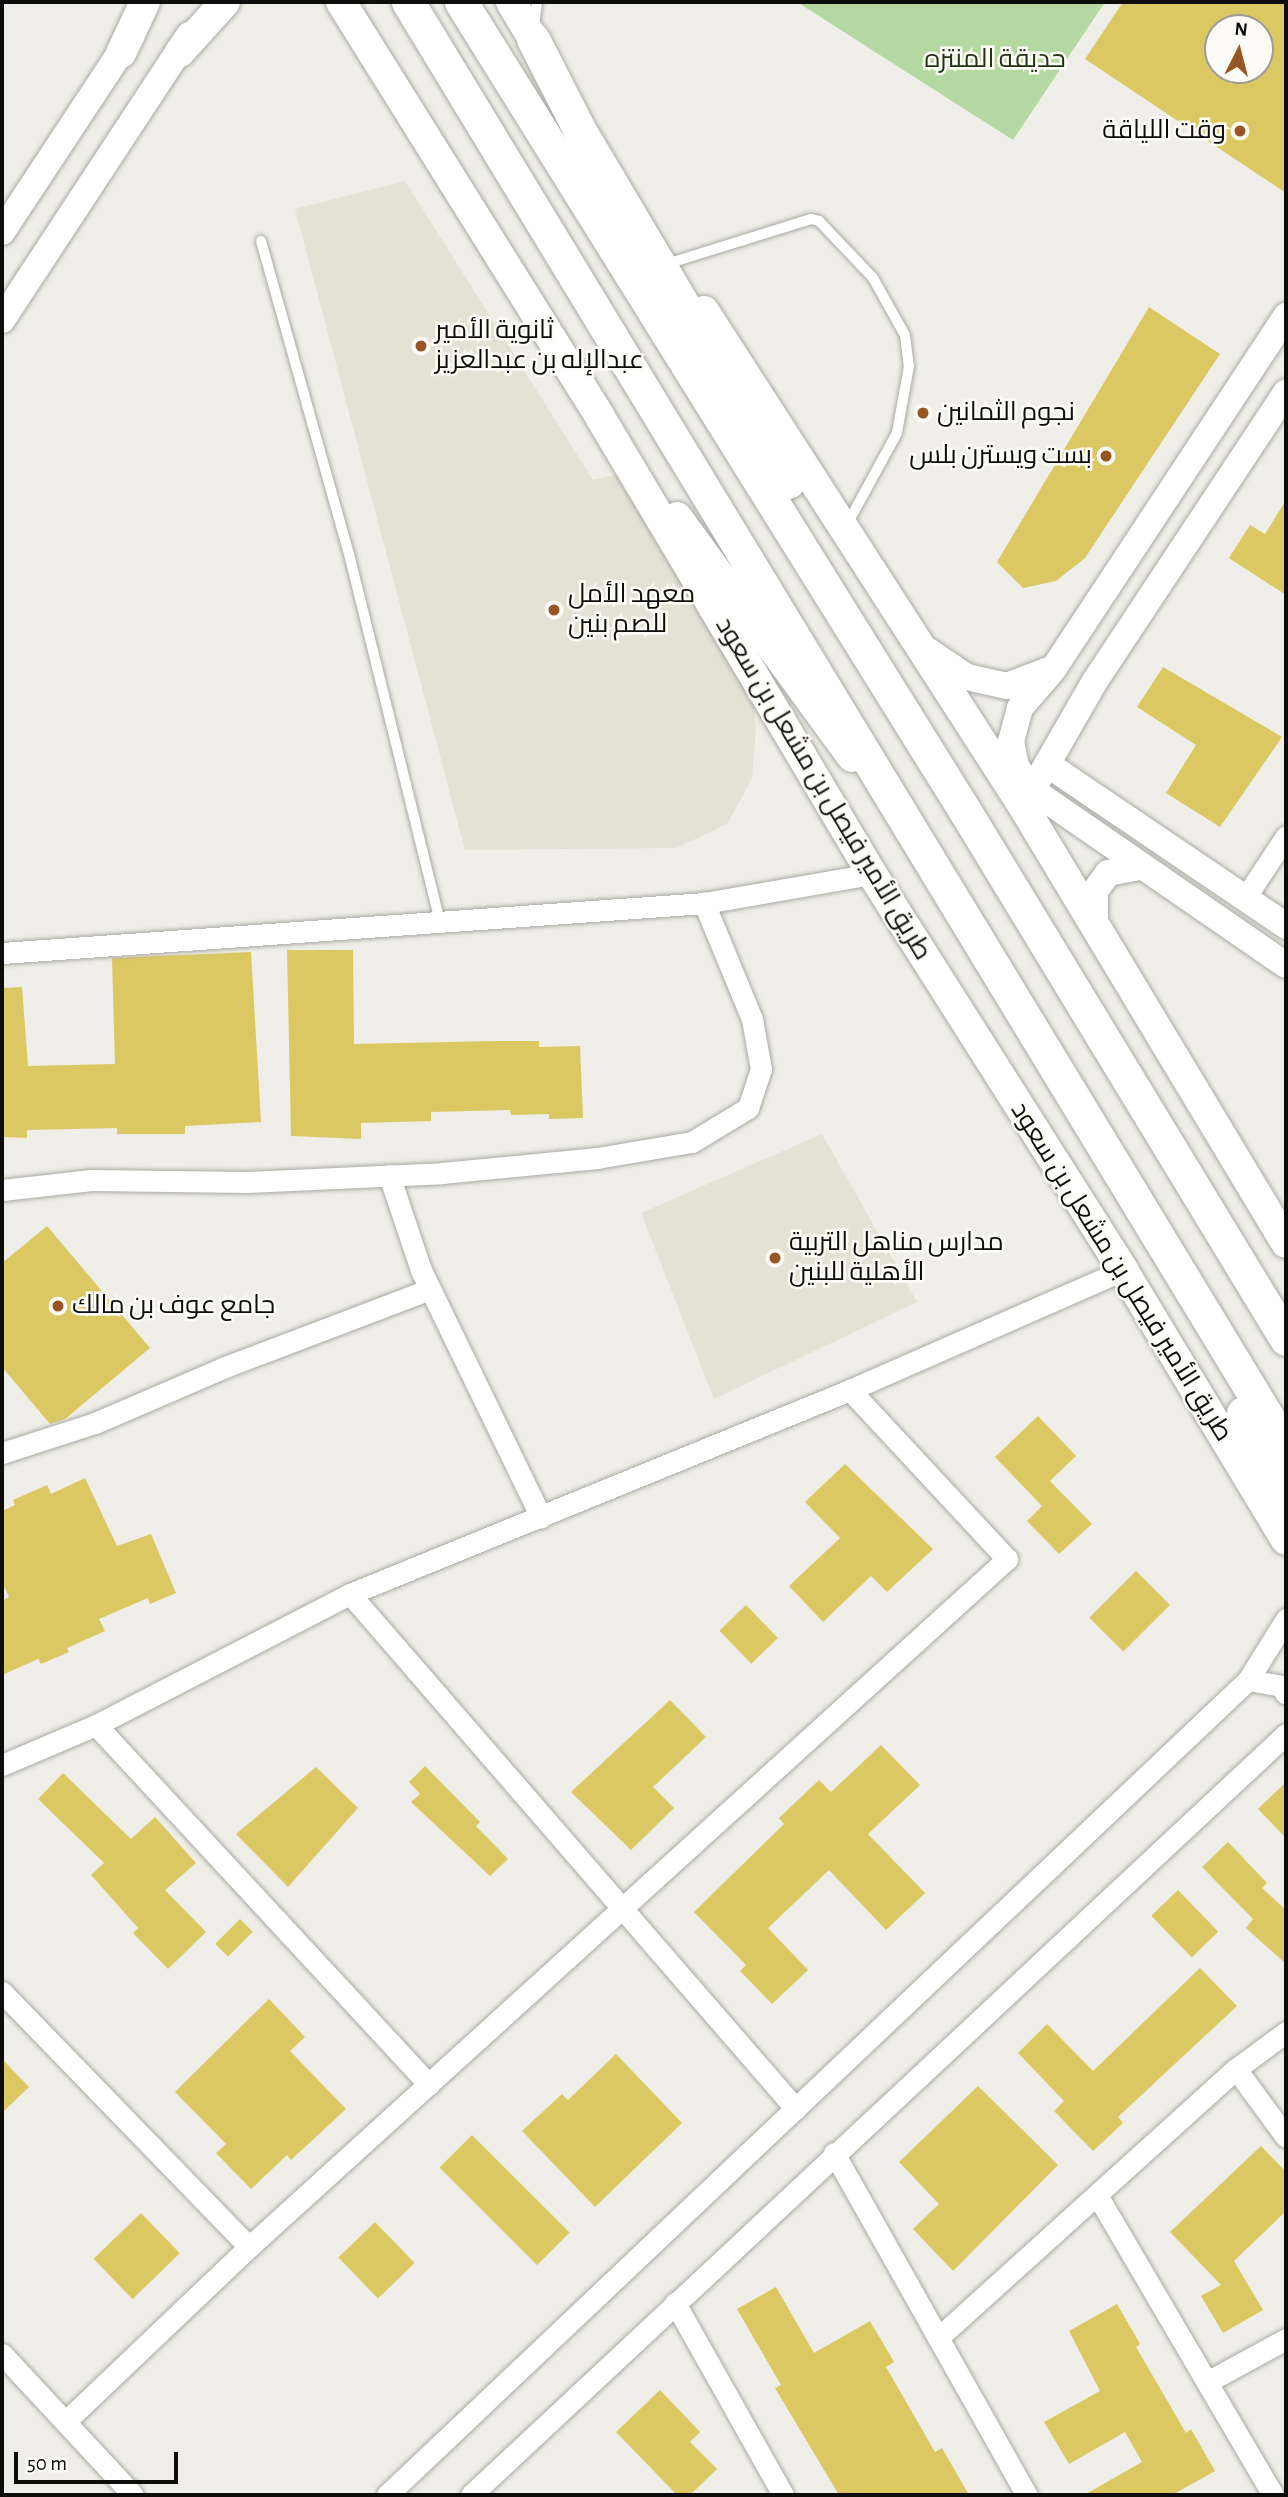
<!DOCTYPE html>
<meta charset="utf-8">
<style>
body{margin:0}
#map{position:relative;width:1288px;height:2497px;overflow:hidden;background:#efeee8;font-family:"Alegreya Sans",Cairo,sans-serif}
div>[style]{position:absolute}
[style*='--x']{left:calc(var(--x)*1px);top:calc(var(--y)*1px);width:calc(var(--w)*1px);rotate:calc(var(--a)*1deg)}
.built>*{inset:0;background:#e4e2d5}
.green>*{inset:0;background:#b4d8a1}
.building>*{inset:0;background:#dcc862;transform-origin:0 0}
.roads{filter:drop-shadow(0 0 2px #aaa9a4) drop-shadow(0 0 2px #aaa9a4)}
.service>*{height:10px;margin:-5px;padding:0 5px;transform-origin:5px;border-radius:5px;background:#fff}
.minor>*{height:21px;margin:-10.5px;padding:0 10.5px;transform-origin:10.5px;border-radius:10.5px;background:#fff}
.tertiary>*{height:26px;margin:-13px;padding:0 13px;transform-origin:13px;border-radius:13px;background:#fff}
.secondary>*{height:30px;margin:-15px;padding:0 15px;transform-origin:15px;border-radius:15px;background:#fff}
.primary>*{height:33px;margin:-16.5px;padding:0 16.5px;transform-origin:16.5px;border-radius:16.5px;background:#fff}
.dots>*{width:19px;height:19px;translate:-50% -50%;box-sizing:border-box;border:4px solid #fcfbf5;border-radius:50%}
span{translate:-50% -50%;white-space:nowrap;text-align:center;line-height:1.15;-webkit-text-stroke:5px #fcfbf5;paint-order:stroke}
.park-label{font-size:26px;color:#203513}
.poi-label{font-size:26px;color:#0d0d0b}
.right{translate:-100% -50%;text-align:right}
.left{translate:0 -50%;text-align:left}
.street-label{font-size:26px;color:#0d0d0b}
.frame{position:absolute;inset:0;border:4px solid #0d0d0b;pointer-events:none}
.north{position:absolute;left:1204px;top:14px;width:70px;height:70px;box-sizing:border-box;background:#fcfbf5;border:2px solid #9c9c97;border-radius:50%;rotate:6deg;font-size:19px;font-weight:700;line-height:28px;text-align:center;color:#0d0d0b}
.north::after{content:'';display:block;margin:auto;width:24px;height:32px;background:#975523;clip-path:polygon(50% 0,100% 100%,50% 72%,0 100%)}
.scale{position:absolute;left:14px;top:2452px;width:164px;height:32px;box-sizing:border-box;border:4px solid #0d0d0b;border-top:0;padding-left:9px;font-size:21px;line-height:24px;white-space:nowrap;color:#0d0d0b;-webkit-text-stroke:5px #fcfbf5;paint-order:stroke}
</style>
<div id="map">
<div class="built">
<i style="clip-path:polygon(405px 181px,593px 480px,618px 474px,752px 688px,756px 729px,752px 779px,727px 824px,676px 848px,465px 850px,295px 209px)"></i>
<i style="clip-path:polygon(822px 1134px,917px 1302px,714px 1399px,641px 1213px)"></i>
</div>
<div class="green">
<i style="clip-path:polygon(797px 2px,1105px 2px,1013px 140px)"></i>
</div>
<div class="building">
<i style="clip-path:polygon(evenodd,1123px 2px,1286px 2px,1286px 193px,1085px 59px,1123px 2px,1218px 28px,1260px 28px,1260px 70px,1218px 70px,1218px 28px)"></i>
<i style="clip-path:polygon(1149px 307px,1220px 354px,1085px 558px,1056px 581px,1023px 588px,997px 562px)"></i>
<i style="clip-path:polygon(1286px 500px,1286px 595px,1229px 558px,1250px 525px,1265px 534px)"></i>
<i style="clip-path:polygon(1163px 667px,1282px 737px,1220px 827px,1166px 793px,1196px 745px,1137px 707px)"></i>
<i style="clip-path:polygon(287px 950px,353px 950px,354px 1044px,496px 1041px,539px 1041px,539px 1047px,580px 1046px,583px 1118px,549px 1119px,549px 1114px,511px 1115px,510px 1110px,431px 1112px,431px 1121px,361px 1123px,361px 1139px,291px 1136px)"></i>
<i style="clip-path:polygon(251px 952px,261px 1122px,185px 1126px,185px 1134px,117px 1134px,117px 1128px,27px 1130px,27px 1138px,2px 1137px,2px 988px,22px 987px,28px 1066px,115px 1064px,112px 958px)"></i>
<i style="clip-path:polygon(47px 1226px,150px 1348px,65px 1419px,50px 1424px,2px 1367px,2px 1263px)"></i>
<i style="clip-path:polygon(1038px 1416px,1076px 1456px,1050px 1481px,1092px 1524px,1059px 1554px,1027px 1521px,1042px 1506px,995px 1457px)"></i>
<i style="clip-path:polygon(845px 1464px,933px 1549px,887px 1592px,871px 1576px,823px 1622px,789px 1586px,840px 1538px,805px 1502px)"></i>
<i style="clip-path:polygon(85px 1478px,117px 1546px,151px 1534px,176px 1593px,150px 1604px,148px 1598px,99px 1619px,105px 1631px,67px 1648px,69px 1652px,41px 1664px,38px 1659px,2px 1675px,2px 1601px,9px 1597px,2px 1582px,2px 1511px,15px 1505px,13px 1500px,47px 1485px,51px 1494px)"></i>
<i style="left:1136px;top:1571px;width:48px;height:66px;rotate:45deg"></i>
<i style="left:746px;top:1605px;width:46px;height:37px;rotate:46deg"></i>
<i style="clip-path:polygon(670px 1700px,706px 1737px,653px 1787px,674px 1808px,631px 1850px,571px 1792px)"></i>
<i style="clip-path:polygon(881px 1745px,920px 1785px,868px 1834px,925px 1893px,886px 1930px,829px 1870px,768px 1928px,808px 1970px,772px 2004px,740px 1971px,746px 1965px,694px 1912px,784px 1824px,779px 1818px,819px 1780px,831px 1792px)"></i>
<i style="clip-path:polygon(425px 1766px,480px 1822px,476px 1826px,508px 1859px,490px 1876px,411px 1802px,420px 1794px,409px 1782px)"></i>
<i style="clip-path:polygon(316px 1767px,358px 1808px,288px 1887px,236px 1834px)"></i>
<i style="clip-path:polygon(63px 1773px,131px 1839px,155px 1817px,196px 1863px,165px 1890px,206px 1932px,168px 1969px,133px 1933px,138px 1928px,91px 1875px,104px 1863px,38px 1799px)"></i>
<i style="clip-path:polygon(1286px 1782px,1286px 1838px,1258px 1809px)"></i>
<i style="clip-path:polygon(1228px 1842px,1267px 1883px,1262px 1888px,1286px 1910px,1286px 1964px,1246px 1928px,1253px 1919px,1202px 1867px)"></i>
<i style="left:1178px;top:1890px;width:58px;height:37px;rotate:46deg"></i>
<i style="left:240px;top:1919px;width:18px;height:35px;rotate:45deg"></i>
<i style="clip-path:polygon(1200px 1968px,1237px 2006px,1118px 2117px,1123px 2123px,1093px 2151px,1054px 2111px,1064px 2101px,1018px 2053px,1047px 2024px,1093px 2071px)"></i>
<i style="clip-path:polygon(269px 1999px,305px 2037px,290px 2051px,346px 2109px,291px 2160px,287px 2155px,251px 2189px,216px 2153px,226px 2144px,175px 2092px)"></i>
<i style="clip-path:polygon(616px 2054px,682px 2123px,595px 2207px,522px 2131px,562px 2094px,568px 2100px)"></i>
<i style="clip-path:polygon(2px 2059px,29px 2087px,2px 2113px)"></i>
<i style="clip-path:polygon(978px 2086px,1058px 2165px,953px 2271px,913px 2229px,939px 2204px,899px 2162px)"></i>
<i style="left:472px;top:2135px;width:138px;height:46px;rotate:45deg"></i>
<i style="clip-path:polygon(1261px 2146px,1286px 2172px,1286px 2211px,1234px 2261px,1263px 2310px,1223px 2333px,1201px 2296px,1221px 2285px,1170px 2232px)"></i>
<i style="left:141px;top:2213px;width:56px;height:66px;rotate:46deg"></i>
<i style="left:375px;top:2222px;width:57px;height:51px;rotate:46deg"></i>
<i style="clip-path:polygon(776px 2287px,814px 2353px,870px 2321px,894px 2362px,886px 2367px,935px 2452px,942px 2448px,969px 2495px,839px 2495px,775px 2388px,781px 2385px,737px 2309px)"></i>
<i style="clip-path:polygon(1117px 2304px,1140px 2344px,1136px 2347px,1186px 2433px,1191px 2429px,1215px 2471px,1172px 2495px,1084px 2495px,1142px 2462px,1125px 2432px,1069px 2464px,1044px 2422px,1100px 2391px,1069px 2331px)"></i>
<i style="clip-path:polygon(660px 2390px,700px 2432px,690px 2442px,717px 2469px,690px 2495px,677px 2495px,616px 2432px)"></i>
</div>
<div class="roads">
<div class="service">
<i style="--x:534;--y:26;--w:24;--a:-83"></i>
<i style="--x:261;--y:241;--w:329;--a:74.3"></i>
<i style="--x:350;--y:558;--w:375;--a:76.1"></i>
<i style="--x:673;--y:262;--w:145;--a:-17.3"></i>
<i style="--x:811;--y:219;--w:8;--a:14"></i>
<i style="--x:819;--y:221;--w:79;--a:46.5"></i>
<i style="--x:873;--y:278;--w:65;--a:60.7"></i>
<i style="--x:905;--y:335;--w:31;--a:83"></i>
<i style="--x:909;--y:366;--w:68;--a:100.2"></i>
<i style="--x:897;--y:433;--w:106;--a:118.7"></i>
</div>
<div class="minor">
<i style="--x:1245;--y:898;--w:74;--a:-56.5"></i>
<i style="--x:2;--y:953;--w:704;--a:-4.07"></i>
<i style="--x:704;--y:903;--w:170;--a:-9.8"></i>
<i style="--x:389;--y:1175;--w:100;--a:71.4"></i>
<i style="--x:421;--y:1270;--w:275;--a:64.1"></i>
<i style="--x:2;--y:1190;--w:90;--a:-6.4"></i>
<i style="--x:91;--y:1180;--w:156;--a:0.7"></i>
<i style="--x:247;--y:1182;--w:195;--a:-2.6"></i>
<i style="--x:442;--y:1173;--w:156;--a:-5.5"></i>
<i style="--x:597;--y:1158;--w:96;--a:-9.6"></i>
<i style="--x:692;--y:1142;--w:66;--a:-31.3"></i>
<i style="--x:748;--y:1108;--w:41;--a:-71.6"></i>
<i style="--x:761;--y:1069;--w:51;--a:-100.2"></i>
<i style="--x:752;--y:1019;--w:126;--a:-112.5"></i>
<i style="--x:2;--y:1453;--w:98;--a:-17.9"></i>
<i style="--x:95;--y:1423;--w:142;--a:-23.3"></i>
<i style="--x:225;--y:1367;--w:219;--a:-20.8"></i>
<i style="--x:350;--y:1594;--w:681;--a:49.11"></i>
<i style="--x:1248;--y:1680;--w:34;--a:10"></i>
<i style="--x:1281;--y:1686;--w:9;--a:58"></i>
<i style="--x:96;--y:1725;--w:490;--a:47.2"></i>
<i style="--x:2;--y:1765;--w:102;--a:-23.1"></i>
<i style="--x:96;--y:1725;--w:286;--a:-27.3"></i>
<i style="--x:350;--y:1594;--w:540;--a:-22.2"></i>
<i style="--x:850;--y:1390;--w:298;--a:-23.7"></i>
<i style="--x:2;--y:1992;--w:355;--a:45.9"></i>
<i style="--x:1236;--y:2069;--w:84;--a:53.7"></i>
<i style="--x:834;--y:2153;--w:393;--a:60.6"></i>
<i style="--x:1097;--y:2195;--w:348;--a:59.6"></i>
<i style="--x:675;--y:2303;--w:220;--a:60.6"></i>
<i style="--x:938;--y:2338;--w:401;--a:-42.1"></i>
<i style="--x:1236;--y:2069;--w:62;--a:-36.5"></i>
<i style="--x:2;--y:2354;--w:192;--a:47.1"></i>
<i style="--x:1207;--y:2382;--w:90;--a:-28.6"></i>
<i style="--x:65;--y:2422;--w:254;--a:-43.6"></i>
<i style="--x:249;--y:2247;--w:1024;--a:-42.23"></i>
<i style="--x:1007;--y:1559;--w:231;--a:-132.9"></i>
<i style="--x:387;--y:2495;--w:1186;--a:-43.43"></i>
<i style="--x:1248;--y:1680;--w:72;--a:-58.1"></i>
<i style="--x:471;--y:2495;--w:1115;--a:-43.04"></i>
</div>
<div class="tertiary">
<i style="--x:2;--y:232;--w:236;--a:-56.6"></i>
<i style="--x:2;--y:320;--w:341;--a:-56.7"></i>
<i style="--x:921;--y:646;--w:55;--a:34"></i>
<i style="--x:967;--y:677;--w:41;--a:12.7"></i>
<i style="--x:1007;--y:686;--w:50;--a:-21"></i>
<i style="--x:1054;--y:668;--w:422;--a:-56.6"></i>
<i style="--x:1051;--y:672;--w:48;--a:130.7"></i>
<i style="--x:1020;--y:708;--w:34;--a:105"></i>
<i style="--x:1011;--y:741;--w:25;--a:79"></i>
<i style="--x:1016;--y:766;--w:29;--a:56"></i>
<i style="--x:1032;--y:790;--w:308;--a:34.6"></i>
<i style="--x:1047;--y:764;--w:289;--a:34.1"></i>
<i style="--x:1023;--y:806;--w:144;--a:-60.1"></i>
<i style="--x:1095;--y:681;--w:346;--a:-56.5"></i>
<i style="--x:1095;--y:923;--w:32;--a:-90"></i>
<i style="--x:1095;--y:891;--w:22;--a:-54"></i>
<i style="--x:1108;--y:873;--w:33;--a:-11"></i>
</div>
<div class="secondary">
<i style="--x:341;--y:2;--w:489;--a:58"></i>
<i style="--x:600;--y:417;--w:532;--a:59.24"></i>
<i style="--x:872;--y:874;--w:469;--a:57.6"></i>
<i style="--x:1123;--y:1270;--w:315;--a:58.9"></i>
<i style="--x:511;--y:2;--w:66;--a:59.2"></i>
<i style="--x:180;--y:52;--w:67;--a:-48"></i>
<i style="--x:121;--y:53;--w:56;--a:-64.8"></i>
<i style="--x:704;--y:311;--w:589;--a:57.2"></i>
<i style="--x:1023;--y:806;--w:510;--a:58.96"></i>
<i style="--x:677;--y:517;--w:297;--a:53.9"></i>
</div>
<div class="primary">
<i style="--x:408;--y:2;--w:1691;--a:58.72"></i>
<i style="--x:461;--y:2;--w:953;--a:58.08"></i>
<i style="--x:965;--y:811;--w:618;--a:58.7"></i>
<i style="--x:533;--y:39;--w:103;--a:62.9"></i>
<i style="--x:580;--y:131;--w:408;--a:59.3"></i>
<i style="--x:1243;--y:1413;--w:100;--a:64.5"></i>
</div>
</div>
<div class="dots">
<i style="left:1240px;top:131px;background:#975523"></i>
<i style="left:421px;top:346px;background:#975523"></i>
<i style="left:923px;top:413px;background:#975523"></i>
<i style="left:1106px;top:456px;background:#975523"></i>
<i style="left:554px;top:610px;background:#975523"></i>
<i style="left:775px;top:1258px;background:#975523"></i>
<i style="left:58px;top:1306px;background:#975523"></i>
</div>
<div class="park-label">
<span style="left:995px;top:60px">حديقة المنتزه</span>
</div>
<div class="poi-label">
<span class="right" style="left:1226px;top:131px">وقت اللياقة</span>
<span class="left" style="left:435px;top:346px">ثانوية الأمير<br>عبدالإله بن عبدالعزيز</span>
<span class="left" style="left:937px;top:413px">نجوم الثمانين</span>
<span class="right" style="left:1092px;top:456px">بست ويسترن بلس</span>
<span class="left" style="left:568px;top:610px">معهد الأمل<br>للصم بنين</span>
<span class="left" style="left:789px;top:1258px">مدارس مناهل التربية<br>الأهلية للبنين</span>
<span class="left" style="left:72px;top:1306px">جامع عوف بن مالك</span>
</div>
<div class="street-label">
<span style="left:823px;top:789px;rotate:59deg">طريق الأمير فيصل بن مشعل بن سعود</span>
<span style="left:1121px;top:1272px;rotate:58deg">طريق الأمير فيصل بن مشعل بن سعود</span>
</div>
<div class="frame"></div>
<div class="north">N</div>
<div class="scale">50 m</div>
</div>
